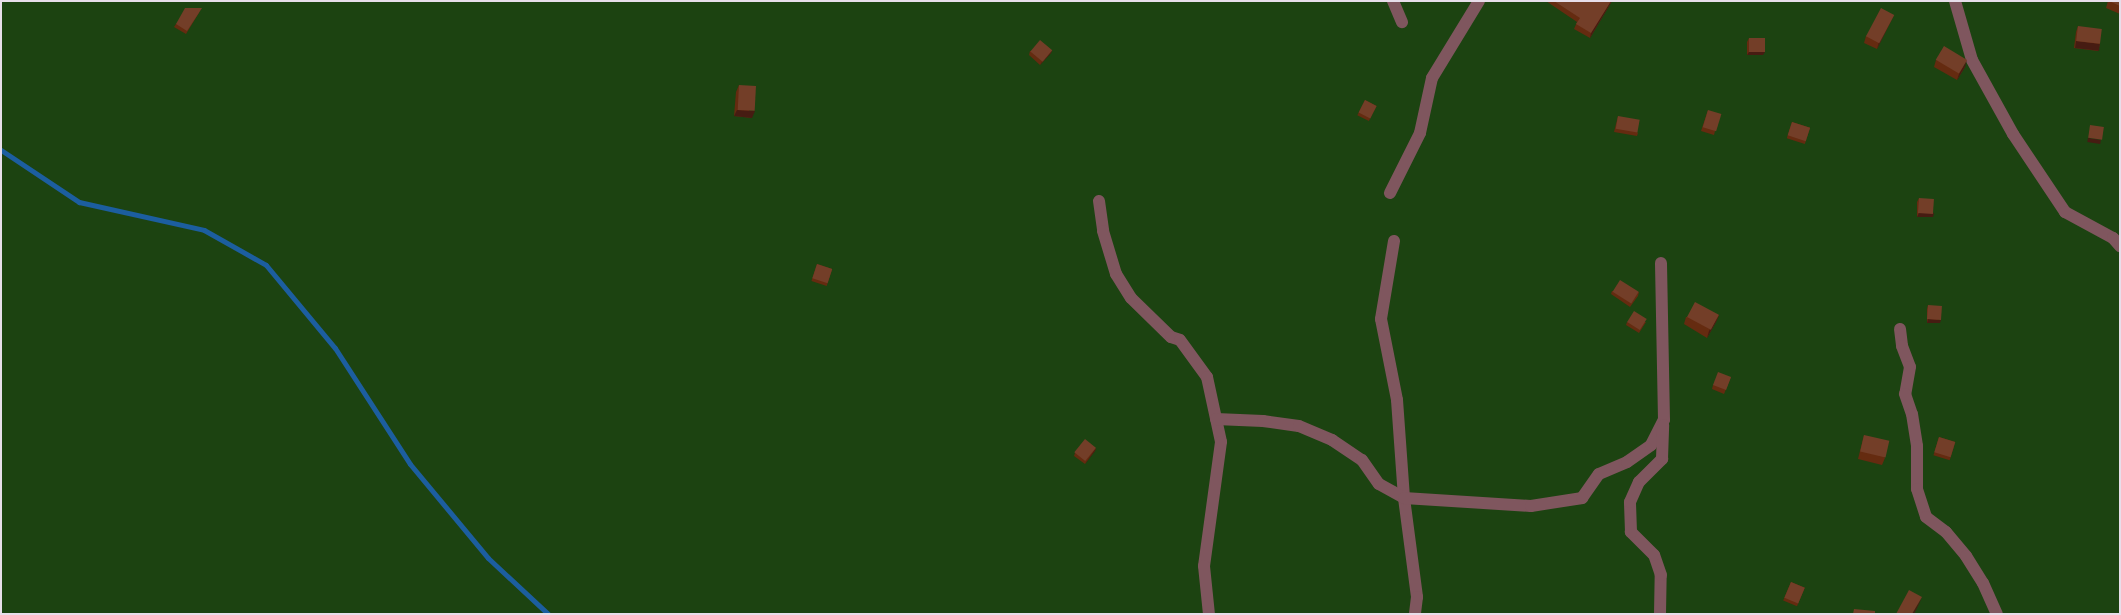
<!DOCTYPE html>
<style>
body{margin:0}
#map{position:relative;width:2121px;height:615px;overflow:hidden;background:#271a2c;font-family:"PT Serif",serif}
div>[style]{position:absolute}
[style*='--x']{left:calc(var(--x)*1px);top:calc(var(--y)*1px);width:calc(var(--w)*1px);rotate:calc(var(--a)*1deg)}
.green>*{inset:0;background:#1c4311;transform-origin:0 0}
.stream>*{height:5px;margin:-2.5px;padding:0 2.5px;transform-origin:2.5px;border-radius:2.5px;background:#1c5e9f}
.street>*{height:12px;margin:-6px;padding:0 6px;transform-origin:6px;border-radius:6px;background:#7f565e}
.wall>*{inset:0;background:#652b10;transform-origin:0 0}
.shaded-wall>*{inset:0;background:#461c12;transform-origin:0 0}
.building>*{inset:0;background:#733e28;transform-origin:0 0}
span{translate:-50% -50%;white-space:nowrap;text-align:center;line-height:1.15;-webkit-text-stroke:4px #1e1122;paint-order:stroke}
.frame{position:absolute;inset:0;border:2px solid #e7deea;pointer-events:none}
</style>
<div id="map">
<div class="green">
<i style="left:1px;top:1px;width:2119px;height:613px"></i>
</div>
<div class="stream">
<i style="--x:1;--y:150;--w:94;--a:33.7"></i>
<i style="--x:79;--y:202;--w:128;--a:12.6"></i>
<i style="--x:204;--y:230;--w:71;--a:29.4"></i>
<i style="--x:266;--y:265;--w:108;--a:50.3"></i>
<i style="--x:335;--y:348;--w:138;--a:57.1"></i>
<i style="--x:410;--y:464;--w:122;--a:50.3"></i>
<i style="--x:488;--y:558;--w:82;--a:43"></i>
</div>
<div class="street">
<i style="--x:1393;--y:1;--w:23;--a:67"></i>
<i style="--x:1955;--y:1;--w:61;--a:73.9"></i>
<i style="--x:1972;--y:60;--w:85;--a:61"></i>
<i style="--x:2013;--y:134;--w:94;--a:56.3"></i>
<i style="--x:2065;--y:212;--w:55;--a:28.4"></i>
<i style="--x:2113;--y:238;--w:11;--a:49"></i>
<i style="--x:1390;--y:193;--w:67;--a:-63.4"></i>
<i style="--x:1420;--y:133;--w:56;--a:-77.7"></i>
<i style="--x:1432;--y:78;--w:90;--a:-58.6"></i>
<i style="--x:1099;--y:201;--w:30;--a:82"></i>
<i style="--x:1103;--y:231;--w:45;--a:73.2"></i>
<i style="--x:1116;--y:274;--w:28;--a:58"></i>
<i style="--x:1131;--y:298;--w:56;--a:44.3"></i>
<i style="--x:1171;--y:337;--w:9;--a:18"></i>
<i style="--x:1180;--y:340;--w:46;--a:53.9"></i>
<i style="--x:1207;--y:377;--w:66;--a:77.8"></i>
<i style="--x:1221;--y:442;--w:125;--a:97.8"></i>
<i style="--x:1204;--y:566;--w:48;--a:84.1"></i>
<i style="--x:1394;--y:241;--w:79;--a:99.5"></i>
<i style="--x:1381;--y:319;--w:83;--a:78.8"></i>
<i style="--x:1397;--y:400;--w:98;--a:85.9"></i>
<i style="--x:1404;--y:498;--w:100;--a:82.5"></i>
<i style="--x:1417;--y:597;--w:17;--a:97"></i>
<i style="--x:1900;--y:329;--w:17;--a:83"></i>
<i style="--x:1902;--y:346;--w:22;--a:69"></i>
<i style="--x:1910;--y:367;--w:27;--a:100"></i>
<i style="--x:1905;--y:394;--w:21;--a:71"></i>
<i style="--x:1912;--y:414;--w:32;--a:81"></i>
<i style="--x:1917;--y:446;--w:43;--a:90"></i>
<i style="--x:1917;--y:489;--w:29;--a:72"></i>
<i style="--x:1926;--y:517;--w:25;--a:37"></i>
<i style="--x:1946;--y:532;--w:31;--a:50"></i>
<i style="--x:1966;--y:556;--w:32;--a:58"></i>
<i style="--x:1983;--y:583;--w:34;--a:66"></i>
<i style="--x:1216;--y:419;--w:47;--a:2.4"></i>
<i style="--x:1263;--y:421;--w:36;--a:8"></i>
<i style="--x:1299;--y:426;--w:36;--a:23"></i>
<i style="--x:1332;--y:440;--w:36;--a:34"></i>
<i style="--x:1362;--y:460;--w:29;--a:55"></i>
<i style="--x:1379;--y:484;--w:29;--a:29"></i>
<i style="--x:1404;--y:498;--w:127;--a:3.6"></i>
<i style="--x:1531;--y:506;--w:52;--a:-8.9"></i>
<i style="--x:1582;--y:498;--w:29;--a:-55"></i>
<i style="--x:1599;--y:474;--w:30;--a:-23"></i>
<i style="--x:1627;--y:462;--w:29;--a:-35"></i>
<i style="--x:1651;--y:445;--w:28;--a:-63"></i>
<i style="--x:1664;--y:420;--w:157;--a:-91.1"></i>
<i style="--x:1660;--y:614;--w:39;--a:-89"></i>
<i style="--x:1661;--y:575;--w:21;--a:-109"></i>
<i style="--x:1654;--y:555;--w:33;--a:-135"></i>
<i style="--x:1631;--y:532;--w:30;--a:-92"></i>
<i style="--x:1630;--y:502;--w:22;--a:-66"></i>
<i style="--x:1639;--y:482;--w:33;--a:-45"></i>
<i style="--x:1662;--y:459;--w:34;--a:-88"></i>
</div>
<div class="wall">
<i style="clip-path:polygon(1546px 1px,1612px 1px,1590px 38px,1574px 29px,1577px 22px)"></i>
<i style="clip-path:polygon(2108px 1px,2120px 1px,2120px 14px,2106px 8px)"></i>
<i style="clip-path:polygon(200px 11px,186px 34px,174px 27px,176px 24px)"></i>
<i style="clip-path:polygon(1894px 15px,1877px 49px,1864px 43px,1866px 36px)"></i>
<i style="clip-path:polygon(2078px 26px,2100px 44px,2098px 51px,2074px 48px,2076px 32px)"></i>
<i style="clip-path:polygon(1749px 38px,1763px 55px,1747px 55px,1747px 42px)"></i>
<i style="clip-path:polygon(1052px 50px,1051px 53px,1040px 65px,1029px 55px,1030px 51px)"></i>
<i style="clip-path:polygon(1936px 60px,1965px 67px,1957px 80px,1934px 67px)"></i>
<i style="clip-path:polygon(739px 85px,752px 118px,734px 116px,736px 92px)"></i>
<i style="left:1365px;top:100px;width:13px;height:17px;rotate:27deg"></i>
<i style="clip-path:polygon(1708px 110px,1715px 131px,1714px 135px,1701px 131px)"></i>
<i style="clip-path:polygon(1618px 116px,1638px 133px,1637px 136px,1614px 132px)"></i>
<i style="left:1792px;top:122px;width:19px;height:17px;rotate:18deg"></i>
<i style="clip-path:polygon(1919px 198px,1933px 217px,1917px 217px,1917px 202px)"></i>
<i style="left:817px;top:264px;width:16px;height:18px;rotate:18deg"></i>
<i style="clip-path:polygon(1612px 291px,1639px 292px,1638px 296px,1630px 307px,1611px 294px)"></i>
<i style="clip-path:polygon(1928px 305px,1940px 323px,1927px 323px,1927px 309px)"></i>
<i style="clip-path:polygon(1719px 315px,1716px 322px,1707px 338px,1684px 324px,1686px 317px)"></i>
<i style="clip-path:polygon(1627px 322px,1646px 322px,1639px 333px,1626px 325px)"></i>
<i style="clip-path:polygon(1731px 377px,1724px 394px,1712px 389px,1713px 385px)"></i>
<i style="clip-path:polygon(1864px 435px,1885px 458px,1882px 465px,1858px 459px)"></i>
<i style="left:1939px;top:437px;width:17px;height:19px;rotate:17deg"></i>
<i style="clip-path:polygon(1096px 448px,1095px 451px,1085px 464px,1074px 456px,1075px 453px)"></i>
<i style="left:1791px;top:582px;width:15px;height:20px;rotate:23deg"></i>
</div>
<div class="shaded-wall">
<i style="clip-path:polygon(1611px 1px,1612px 1px,1590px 38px,1591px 33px)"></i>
<i style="clip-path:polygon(1894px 15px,1877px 49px,1879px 42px)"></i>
<i style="left:2076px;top:41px;width:24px;height:7px;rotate:7deg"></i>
<i style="clip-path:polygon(1052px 50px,1051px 53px,1040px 65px,1042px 62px)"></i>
<i style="clip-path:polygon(1749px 52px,1765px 52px,1763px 55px,1747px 55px)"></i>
<i style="clip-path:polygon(1967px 60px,1965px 67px,1957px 80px,1959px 74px)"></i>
<i style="clip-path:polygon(737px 110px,755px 111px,752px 118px,734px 116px)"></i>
<i style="left:2088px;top:138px;width:13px;height:4px;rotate:9deg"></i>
<i style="clip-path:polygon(1919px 213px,1934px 213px,1933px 217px,1917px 217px)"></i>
<i style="clip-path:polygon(1719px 315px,1716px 322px,1707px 338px,1709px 331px)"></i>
<i style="clip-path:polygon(1928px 319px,1941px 320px,1940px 323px,1927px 323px)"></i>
<i style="clip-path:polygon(1096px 448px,1095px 451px,1085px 464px,1087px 461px)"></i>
<i style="clip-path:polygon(1922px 597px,1919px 604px,1914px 614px,1912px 614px)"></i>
</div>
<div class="building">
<i style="clip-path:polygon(1554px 1px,1611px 1px,1591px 33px,1576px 24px,1580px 18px)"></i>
<i style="clip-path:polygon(2109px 1px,2120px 1px,2120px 6px)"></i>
<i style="clip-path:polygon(185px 8px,202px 8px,187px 31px,176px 24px)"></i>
<i style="left:1881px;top:8px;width:15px;height:32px;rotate:28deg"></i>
<i style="left:2078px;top:26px;width:24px;height:15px;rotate:7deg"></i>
<i style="left:1749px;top:38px;width:16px;height:14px"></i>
<i style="left:1040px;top:40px;width:16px;height:15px;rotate:40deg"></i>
<i style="left:1944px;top:46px;width:27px;height:16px;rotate:31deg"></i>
<i style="left:739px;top:85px;width:17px;height:25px;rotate:3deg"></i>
<i style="left:1365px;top:100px;width:13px;height:14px;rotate:27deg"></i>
<i style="left:1708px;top:110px;width:14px;height:18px;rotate:17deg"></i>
<i style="left:1618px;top:116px;width:22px;height:13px;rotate:10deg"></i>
<i style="left:1792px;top:122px;width:19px;height:14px;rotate:18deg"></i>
<i style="left:2090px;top:125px;width:14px;height:13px;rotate:8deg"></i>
<i style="left:1919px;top:198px;width:15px;height:15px;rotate:4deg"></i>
<i style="left:817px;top:264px;width:16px;height:15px;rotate:18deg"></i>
<i style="left:1620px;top:280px;width:22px;height:14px;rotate:32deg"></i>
<i style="left:1695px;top:302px;width:27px;height:17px;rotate:28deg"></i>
<i style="left:1928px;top:305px;width:14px;height:14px;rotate:4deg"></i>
<i style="left:1634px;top:311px;width:15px;height:13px;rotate:32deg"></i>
<i style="left:1718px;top:372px;width:14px;height:14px;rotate:21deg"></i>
<i style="left:1864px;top:435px;width:26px;height:17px;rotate:13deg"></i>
<i style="left:1939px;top:437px;width:17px;height:16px;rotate:17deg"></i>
<i style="left:1085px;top:439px;width:14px;height:17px;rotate:39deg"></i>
<i style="left:1791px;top:582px;width:15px;height:17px;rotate:23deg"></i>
<i style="clip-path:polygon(1909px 590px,1922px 597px,1912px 614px,1896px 614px)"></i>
<i style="clip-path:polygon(1854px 609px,1875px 611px,1875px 614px,1853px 614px)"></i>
</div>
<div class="frame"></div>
</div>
